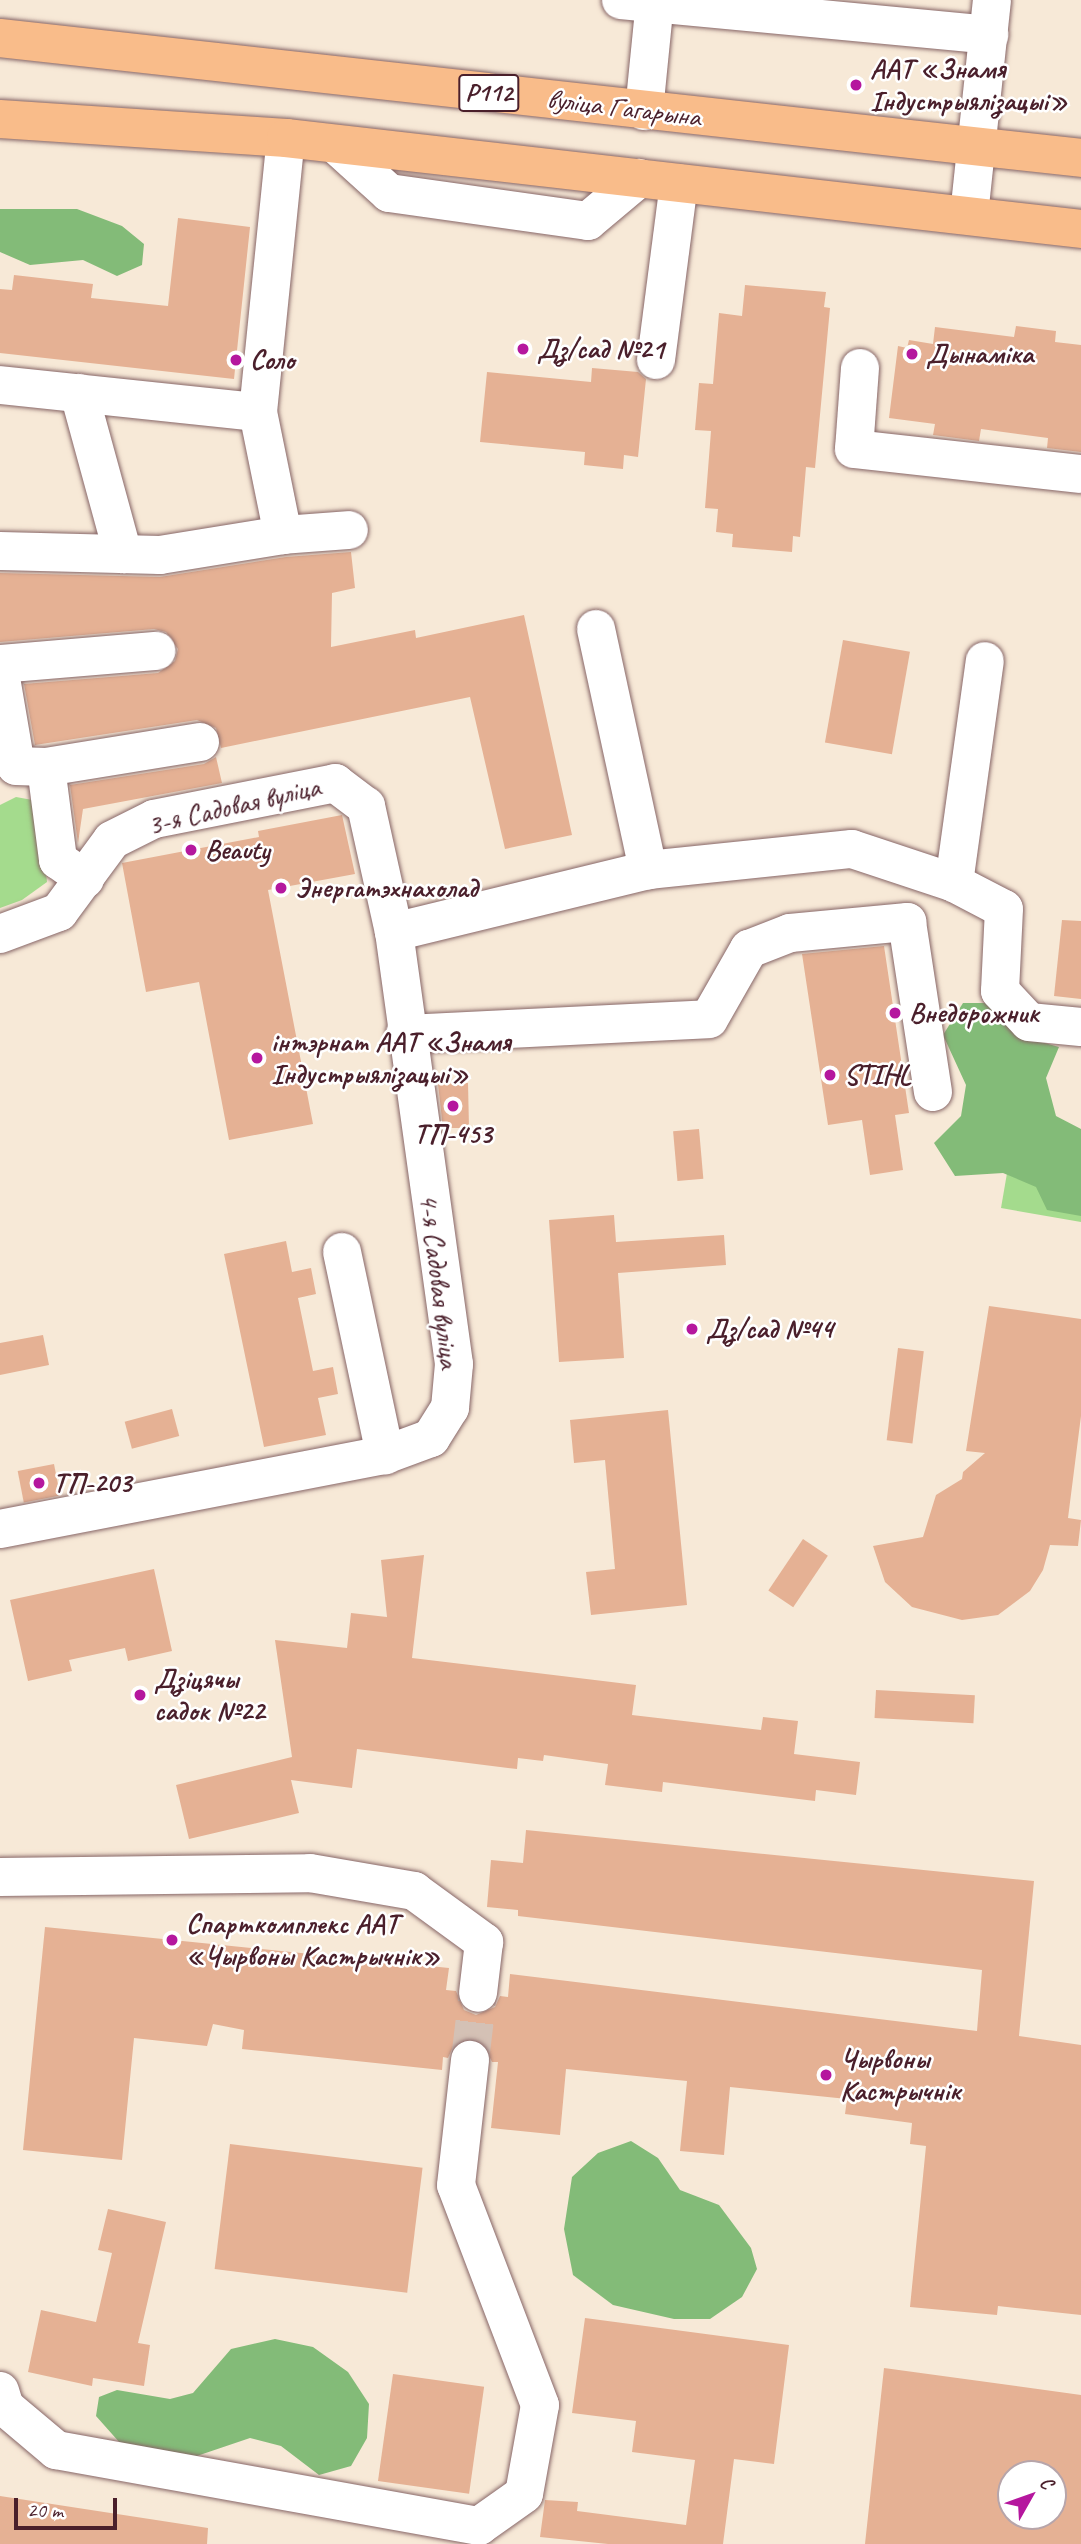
<!DOCTYPE html>
<meta charset="utf-8">
<style>
body{margin:0}
#map{position:relative;width:1081px;height:2544px;overflow:hidden;background:#f7e9d7;font-family:Caveat,sans-serif}
div>[style]{position:absolute}
[style*='--x']{left:calc(var(--x)*1px);top:calc(var(--y)*1px);width:calc(var(--w)*1px);rotate:calc(var(--a)*1deg)}
.green>*{inset:0;background:#a4db8d}
.forest>*{inset:0;background:#83bb78}
.building>*{inset:0;background:#e5b194;transform-origin:0 0}
.minor-tunnel>*{height:38px;margin-top:-19px;transform-origin:0;background:repeating-linear-gradient(90deg,#d4c1b5 0 38px,transparent 0 57px)}
.roads{filter:drop-shadow(0 0 2px #876667) drop-shadow(0 0 2px #876667)}
.minor>*{height:38px;margin:-19px;padding:0 19px;transform-origin:19px;border-radius:19px;background:#fff}
.major>*{height:38px;margin:-19px;padding:0 19px;transform-origin:19px;border-radius:19px;background:#f9bc8a}
.dots>*{width:19px;height:19px;translate:-50% -50%;box-sizing:border-box;border:4px solid #fff;border-radius:50%}
span{translate:-50% -50%;white-space:nowrap;text-align:center;line-height:1.15;-webkit-text-stroke:5px #fff;paint-order:stroke}
.shield-label span{padding:2px 5px;background:#fff;border:2px solid;border-radius:5px;-webkit-text-stroke-width:0}
.shield-label{font-size:26px;color:#4a1f2b;font-weight:700}
.poi-label{font-size:28px;color:#4a1f2b;font-weight:700}
.left{translate:0 -50%;text-align:left}
.street-label{font-size:28px;color:#4a1f2b}
.north{position:absolute;left:997px;top:2460px;width:70px;height:70px;box-sizing:border-box;background:#fff;border:2px solid #b7a5aa;border-radius:50%;rotate:50deg;font-size:19px;font-weight:700;line-height:28px;text-align:center;color:#4a1f2b}
.north::after{content:'';display:block;margin:auto;width:24px;height:32px;background:#b5179e;clip-path:polygon(50% 0,100% 100%,50% 72%,0 100%)}
.scale{position:absolute;left:14px;top:2498px;width:103px;height:32px;box-sizing:border-box;border:4px solid #4a1f2b;border-top:0;padding-left:9px;font-size:21px;line-height:24px;white-space:nowrap;color:#4a1f2b;-webkit-text-stroke:5px #fff;paint-order:stroke}
</style>
<div id="map">
<div class="green">
<i style="clip-path:polygon(16px 797px,38px 801px,47px 882px,22px 900px,0 908px,0 805px)"></i>
<i style="clip-path:polygon(1011px 1150px,1081px 1161px,1081px 1222px,1001px 1208px)"></i>
</div>
<div class="forest">
<i style="clip-path:polygon(0 209px,77px 209px,122px 226px,144px 244px,142px 265px,117px 276px,83px 260px,30px 265px,0 252px)"></i>
<i style="clip-path:polygon(963px 1003px,991px 1003px,1024px 1037px,1059px 1047px,1046px 1078px,1056px 1116px,1081px 1129px,1081px 1216px,1047px 1210px,1036px 1187px,1003px 1173px,955px 1176px,934px 1143px,961px 1116px,966px 1085px,943px 1035px)"></i>
<i style="clip-path:polygon(631px 2141px,658px 2158px,680px 2190px,719px 2205px,751px 2248px,757px 2269px,742px 2297px,710px 2319px,674px 2319px,613px 2305px,573px 2275px,564px 2229px,572px 2177px,598px 2153px)"></i>
<i style="clip-path:polygon(275px 2339px,313px 2347px,348px 2372px,369px 2404px,367px 2438px,351px 2466px,319px 2475px,281px 2446px,250px 2438px,185px 2460px,120px 2443px,96px 2416px,99px 2397px,117px 2390px,170px 2399px,193px 2393px,231px 2349px)"></i>
</div>
<div class="building">
<i style="clip-path:polygon(178px 218px,250px 227px,234px 379px,0 353px,0 289px,12px 290px,14px 275px,93px 284px,91px 298px,168px 306px)"></i>
<i style="clip-path:polygon(745px 285px,826px 292px,824px 307px,830px 308px,815px 468px,806px 467px,800px 537px,793px 536px,792px 552px,732px 547px,733px 534px,716px 532px,718px 509px,705px 508px,711px 431px,695px 430px,699px 383px,713px 384px,719px 313px,742px 316px)"></i>
<i style="clip-path:polygon(1016px 326px,1056px 331px,1055px 342px,1081px 345px,1081px 452px,1047px 448px,1048px 438px,981px 429px,979px 441px,933px 435px,935px 424px,889px 418px,898px 346px,907px 348px,909px 340px,933px 344px,935px 327px,1014px 337px)"></i>
<i style="clip-path:polygon(592px 368px,638px 372px,646px 379px,638px 457px,624px 455px,623px 469px,584px 465px,585px 452px,480px 442px,487px 372px,591px 382px)"></i>
<i style="clip-path:polygon(351px 552px,355px 588px,332px 593px,331px 647px,415px 630px,416px 638px,524px 615px,572px 835px,505px 849px,470px 697px,221px 748px,216px 728px,197px 720px,35px 745px,24px 684px,158px 673px,175px 661px,178px 649px,166px 632px,154px 629px,0 642px,0 573px,160px 577px,286px 557px)"></i>
<i style="left:843px;top:640px;width:68px;height:104px;rotate:10deg"></i>
<i style="clip-path:polygon(216px 757px,222px 783px,83px 809px,78px 843px,70px 785px,204px 764px)"></i>
<i style="clip-path:polygon(342px 815px,355px 874px,268px 890px,313px 1124px,229px 1140px,199px 982px,146px 992px,122px 863px,259px 837px,258px 831px)"></i>
<i style="clip-path:polygon(1062px 920px,1081px 921px,1081px 999px,1054px 996px)"></i>
<i style="clip-path:polygon(884px 946px,909px 1113px,895px 1115px,903px 1170px,870px 1175px,862px 1120px,828px 1125px,802px 954px)"></i>
<i style="clip-path:polygon(468px 1083px,469px 1128px,443px 1128px,438px 1084px)"></i>
<i style="left:699px;top:1129px;width:50px;height:26px;rotate:85deg"></i>
<i style="clip-path:polygon(614px 1215px,616px 1242px,724px 1235px,726px 1265px,618px 1273px,624px 1358px,559px 1362px,549px 1220px)"></i>
<i style="clip-path:polygon(286px 1241px,292px 1272px,311px 1268px,316px 1294px,298px 1298px,313px 1371px,333px 1367px,338px 1394px,318px 1398px,326px 1435px,264px 1447px,224px 1254px)"></i>
<i style="clip-path:polygon(989px 1306px,1081px 1319px,1081px 1416px,1068px 1518px,1081px 1520px,1078px 1546px,1050px 1545px,1043px 1570px,1030px 1591px,998px 1615px,962px 1620px,912px 1607px,885px 1582px,873px 1546px,923px 1537px,936px 1495px,962px 1479px,963px 1472px,985px 1453px,966px 1451px)"></i>
<i style="clip-path:polygon(43px 1335px,49px 1365px,0 1375px,0 1343px)"></i>
<i style="left:898px;top:1348px;width:26px;height:93px;rotate:7deg"></i>
<i style="left:172px;top:1409px;width:28px;height:49px;rotate:75deg"></i>
<i style="clip-path:polygon(668px 1410px,687px 1605px,591px 1615px,586px 1572px,615px 1569px,605px 1460px,574px 1463px,570px 1420px)"></i>
<i style="left:54px;top:1464px;width:32px;height:37px;rotate:79deg"></i>
<i style="left:803px;top:1539px;width:30px;height:62px;rotate:34deg"></i>
<i style="clip-path:polygon(424px 1555px,412px 1658px,636px 1685px,632px 1715px,761px 1730px,763px 1717px,798px 1721px,794px 1754px,860px 1762px,856px 1795px,816px 1790px,815px 1801px,663px 1782px,662px 1792px,605px 1785px,608px 1764px,544px 1755px,543px 1761px,518px 1758px,517px 1769px,357px 1749px,352px 1788px,291px 1780px,299px 1813px,189px 1839px,176px 1785px,292px 1757px,275px 1640px,347px 1648px,351px 1613px,387px 1617px,381px 1560px)"></i>
<i style="clip-path:polygon(154px 1569px,172px 1651px,128px 1661px,125px 1648px,69px 1660px,72px 1671px,28px 1681px,10px 1600px)"></i>
<i style="left:876px;top:1690px;width:99px;height:28px;rotate:3deg"></i>
<i style="clip-path:polygon(526px 1830px,1034px 1881px,1019px 2036px,1081px 2045px,1081px 2315px,998px 2306px,997px 2315px,910px 2307px,926px 2146px,910px 2144px,912px 2123px,845px 2114px,847px 2099px,730px 2087px,724px 2155px,680px 2151px,687px 2081px,566px 2069px,560px 2135px,491px 2128px,498px 2062px,492px 2062px,483px 2043px,473px 2038px,453px 2047px,448px 2058px,443px 2057px,442px 2070px,242px 2049px,244px 2030px,213px 2024px,207px 2046px,134px 2038px,122px 2160px,23px 2150px,45px 1927px,449px 1968px,446px 1990px,456px 1991px,464px 2010px,476px 2015px,495px 2007px,500px 1996px,508px 1997px,510px 1974px,977px 2031px,982px 1970px,518px 1916px,518px 1910px,487px 1907px,491px 1860px,523px 1863px)"></i>
<i style="left:230px;top:2144px;width:194px;height:126px;rotate:7deg"></i>
<i style="clip-path:polygon(108px 2209px,166px 2222px,138px 2343px,150px 2345px,144px 2386px,93px 2378px,92px 2386px,28px 2372px,41px 2310px,96px 2322px,112px 2253px,98px 2250px)"></i>
<i style="clip-path:polygon(585px 2318px,789px 2345px,774px 2464px,734px 2459px,723px 2544px,608px 2544px,540px 2537px,545px 2500px,578px 2502px,577px 2511px,686px 2525px,695px 2460px,632px 2452px,636px 2421px,572px 2413px)"></i>
<i style="clip-path:polygon(evenodd,884px 2368px,1081px 2395px,1081px 2544px,865px 2544px,884px 2368px,1011px 2474px,1053px 2474px,1053px 2516px,1011px 2516px,1011px 2474px)"></i>
<i style="left:393px;top:2374px;width:92px;height:108px;rotate:8deg"></i>
<i style="clip-path:polygon(0 2496px,208px 2528px,207px 2544px,0 2544px)"></i>
</div>
<div class="minor-tunnel">
<i style="--x:470;--y:2060;--w:67;--a:-83.2"></i>
</div>
<div class="roads">
<div class="minor">
<i style="--x:621;--y:0;--w:370;--a:5.4"></i>
<i style="--x:644;--y:111;--w:112;--a:-84.3"></i>
<i style="--x:335;--y:144;--w:73;--a:42.2"></i>
<i style="--x:389;--y:193;--w:201;--a:8"></i>
<i style="--x:588;--y:221;--w:67;--a:-40.1"></i>
<i style="--x:969;--y:215;--w:216;--a:-83.9"></i>
<i style="--x:656;--y:360;--w:178;--a:-82.6"></i>
<i style="--x:860;--y:368;--w:81;--a:94.2"></i>
<i style="--x:854;--y:449;--w:228;--a:6.3"></i>
<i style="--x:0;--y:385;--w:259;--a:6"></i>
<i style="--x:258;--y:412;--w:275;--a:-84.2"></i>
<i style="--x:79;--y:393;--w:167;--a:74.7"></i>
<i style="--x:283;--y:535;--w:66;--a:-4.3"></i>
<i style="--x:0;--y:551;--w:160;--a:1.4"></i>
<i style="--x:160;--y:555;--w:125;--a:-9.2"></i>
<i style="--x:283;--y:535;--w:126;--a:-101.5"></i>
<i style="--x:596;--y:629;--w:247;--a:77.8"></i>
<i style="--x:0;--y:664;--w:157;--a:-4.8"></i>
<i style="--x:0;--y:672;--w:95;--a:80.3"></i>
<i style="--x:16;--y:766;--w:30;--a:2"></i>
<i style="--x:46;--y:767;--w:94;--a:82.6"></i>
<i style="--x:58;--y:860;--w:33;--a:35"></i>
<i style="--x:46;--y:767;--w:156;--a:-9.2"></i>
<i style="--x:954;--y:883;--w:56;--a:27.5"></i>
<i style="--x:1004;--y:909;--w:82;--a:92.8"></i>
<i style="--x:1000;--y:991;--w:42;--a:46.9"></i>
<i style="--x:1029;--y:1022;--w:52;--a:5.5"></i>
<i style="--x:0;--y:934;--w:63;--a:-20.4"></i>
<i style="--x:59;--y:912;--w:89;--a:-53.6"></i>
<i style="--x:112;--y:840;--w:47;--a:-26.6"></i>
<i style="--x:154;--y:819;--w:185;--a:-11.2"></i>
<i style="--x:335;--y:783;--w:39;--a:37"></i>
<i style="--x:366;--y:806;--w:129;--a:77.5"></i>
<i style="--x:394;--y:932;--w:261;--a:-13.7"></i>
<i style="--x:648;--y:870;--w:205;--a:-5.9"></i>
<i style="--x:852;--y:849;--w:108;--a:18.4"></i>
<i style="--x:954;--y:883;--w:224;--a:-82.1"></i>
<i style="--x:405;--y:1034;--w:304;--a:-2.8"></i>
<i style="--x:709;--y:1019;--w:81;--a:-60.3"></i>
<i style="--x:749;--y:949;--w:44;--a:-21.3"></i>
<i style="--x:790;--y:933;--w:118;--a:-5.4"></i>
<i style="--x:907;--y:922;--w:172;--a:81.3"></i>
<i style="--x:342;--y:1252;--w:208;--a:78"></i>
<i style="--x:0;--y:1529;--w:392;--a:-10.9"></i>
<i style="--x:385;--y:1455;--w:49;--a:-20.3"></i>
<i style="--x:431;--y:1438;--w:36;--a:-58"></i>
<i style="--x:450;--y:1408;--w:44;--a:-84.8"></i>
<i style="--x:454;--y:1364;--w:436;--a:-97.9"></i>
<i style="--x:0;--y:1877;--w:310;--a:-0.7"></i>
<i style="--x:310;--y:1873;--w:106;--a:9.8"></i>
<i style="--x:414;--y:1891;--w:87;--a:36.1"></i>
<i style="--x:484;--y:1942;--w:51;--a:96.7"></i>
<i style="--x:0;--y:2391;--w:17;--a:73"></i>
<i style="--x:5;--y:2407;--w:67;--a:40.1"></i>
<i style="--x:56;--y:2450;--w:430;--a:10.2"></i>
<i style="--x:479;--y:2526;--w:55;--a:-35.4"></i>
<i style="--x:524;--y:2494;--w:90;--a:-79.8"></i>
<i style="--x:540;--y:2405;--w:235;--a:-110.9"></i>
<i style="--x:456;--y:2185;--w:126;--a:-83.6"></i>
</div>
<div class="major">
<i style="--x:0;--y:38;--w:1088;--a:6.33"></i>
<i style="--x:0;--y:119;--w:287;--a:3.8"></i>
<i style="--x:286;--y:138;--w:800;--a:6.53"></i>
</div>
</div>
<div class="dots">
<i style="left:856px;top:85px;background:#b5179e"></i>
<i style="left:523px;top:349px;background:#b5179e"></i>
<i style="left:912px;top:354px;background:#b5179e"></i>
<i style="left:236px;top:360px;background:#b5179e"></i>
<i style="left:191px;top:850px;background:#b5179e"></i>
<i style="left:281px;top:888px;background:#b5179e"></i>
<i style="left:895px;top:1013px;background:#b5179e"></i>
<i style="left:257px;top:1058px;background:#b5179e"></i>
<i style="left:830px;top:1075px;background:#b5179e"></i>
<i style="left:453px;top:1106px;background:#b5179e"></i>
<i style="left:692px;top:1329px;background:#b5179e"></i>
<i style="left:39px;top:1483px;background:#b5179e"></i>
<i style="left:140px;top:1695px;background:#b5179e"></i>
<i style="left:172px;top:1940px;background:#b5179e"></i>
<i style="left:826px;top:2075px;background:#b5179e"></i>
</div>
<div class="shield-label">
<span style="left:489px;top:93px">Р112</span>
</div>
<div class="poi-label">
<span class="left" style="left:870px;top:85px">ААТ «Знамя<br>Індустрыялізацыі»</span>
<span class="left" style="left:537px;top:349px">Дз/сад №21</span>
<span class="left" style="left:926px;top:354px">Дынаміка</span>
<span class="left" style="left:250px;top:360px">Соло</span>
<span class="left" style="left:205px;top:850px">Beauty</span>
<span class="left" style="left:295px;top:888px">Энергатэхнахолад</span>
<span class="left" style="left:909px;top:1013px">Внедорожник</span>
<span class="left" style="left:271px;top:1058px">інтэрнат ААТ «Знамя<br>Індустрыялізацыі»</span>
<span class="left" style="left:844px;top:1075px">STIHL</span>
<span style="left:453px;top:1134px">ТП-453</span>
<span class="left" style="left:706px;top:1329px">Дз/сад №44</span>
<span class="left" style="left:53px;top:1483px">ТП-203</span>
<span class="left" style="left:154px;top:1695px">Дзіцячы<br>садок №22</span>
<span class="left" style="left:186px;top:1940px">Спарткомплекс ААТ<br>«Чырвоны Кастрычнік»</span>
<span class="left" style="left:840px;top:2075px">Чырвоны<br>Кастрычнік</span>
</div>
<div class="street-label">
<span style="left:624px;top:108px;rotate:7deg">вуліца Гагарына</span>
<span style="left:234px;top:806px;rotate:-13deg">3-я Садовая вуліца</span>
<span style="left:439px;top:1281px;rotate:83deg">4-я Садовая вуліца</span>
</div>
<div class="north">С</div>
<div class="scale">20 m</div>
</div>
